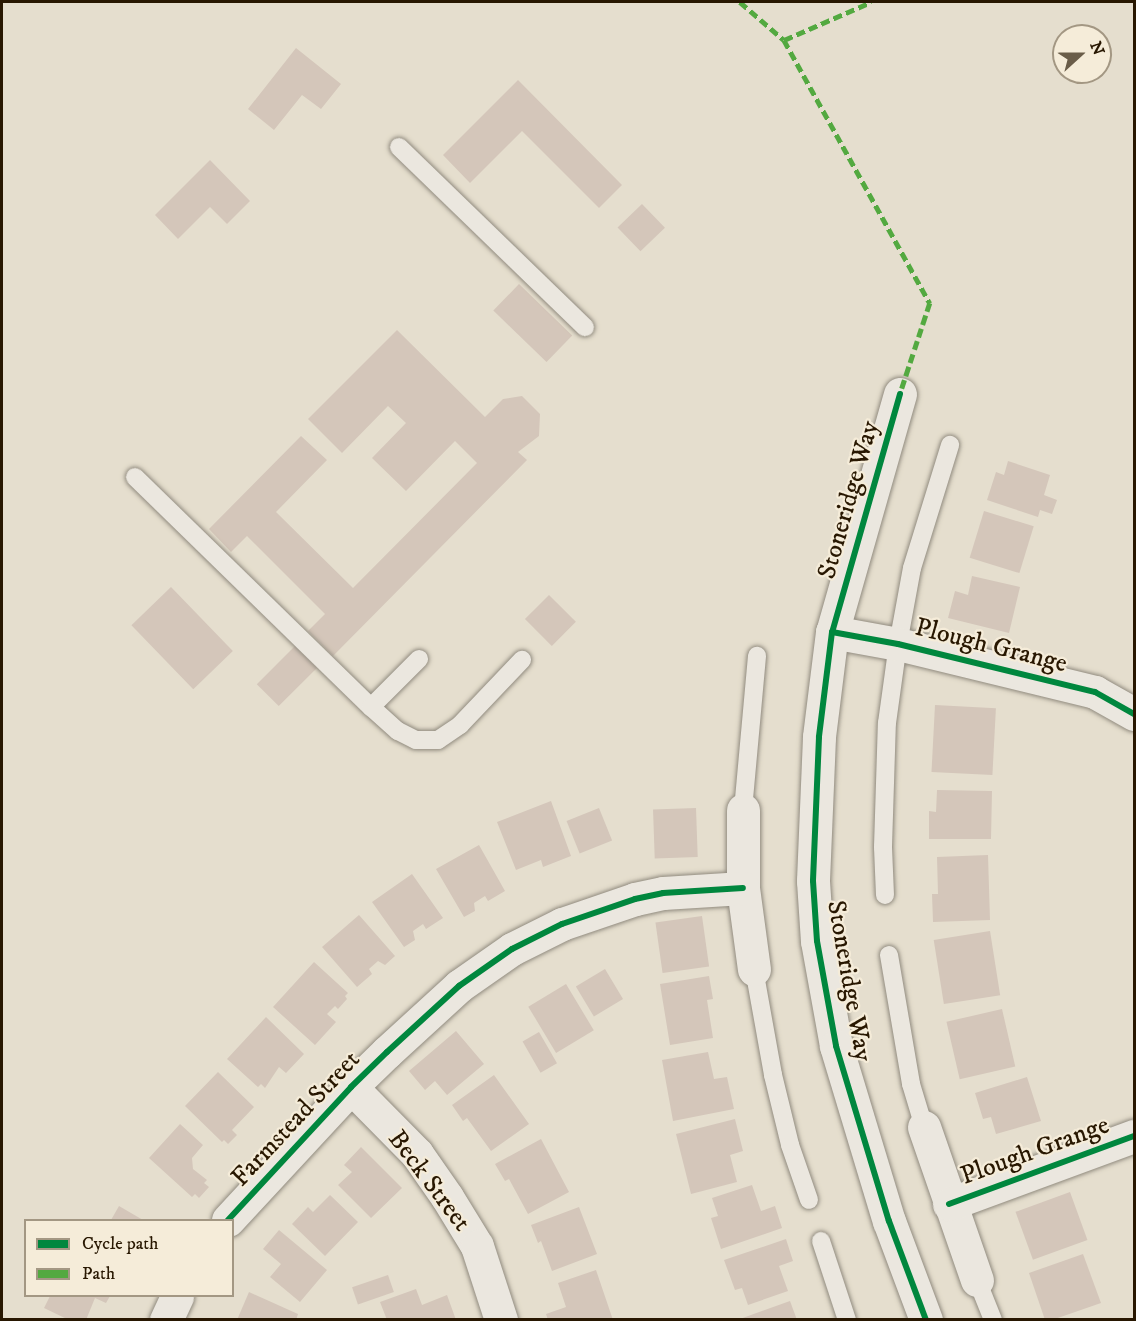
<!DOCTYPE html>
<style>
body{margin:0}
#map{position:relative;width:1136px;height:1321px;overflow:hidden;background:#e5dece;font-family:"IM FELL DW Pica",serif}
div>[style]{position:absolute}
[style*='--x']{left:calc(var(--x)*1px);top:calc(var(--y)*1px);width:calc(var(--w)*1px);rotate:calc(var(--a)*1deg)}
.building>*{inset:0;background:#d4c6ba;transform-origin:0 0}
.roads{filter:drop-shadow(0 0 2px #918b7f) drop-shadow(0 0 2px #918b7f)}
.lane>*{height:18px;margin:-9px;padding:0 9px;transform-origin:9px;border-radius:9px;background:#ebe7df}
.street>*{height:33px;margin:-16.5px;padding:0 16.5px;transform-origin:16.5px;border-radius:16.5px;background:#ebe7df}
.quiet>*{height:4.5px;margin-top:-2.25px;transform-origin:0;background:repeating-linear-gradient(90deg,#53a940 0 9px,transparent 0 13.5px)}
.cycleway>*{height:6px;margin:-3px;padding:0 3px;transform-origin:3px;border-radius:3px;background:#00873e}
span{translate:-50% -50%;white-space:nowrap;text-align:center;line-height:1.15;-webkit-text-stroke:4.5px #f5ecd9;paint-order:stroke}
.street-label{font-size:26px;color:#281701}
.frame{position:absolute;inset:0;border:3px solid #281701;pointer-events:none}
.legend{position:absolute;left:24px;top:1219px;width:210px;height:78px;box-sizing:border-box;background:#f5ecd9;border:2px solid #a39783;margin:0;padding:8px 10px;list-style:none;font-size:18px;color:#281701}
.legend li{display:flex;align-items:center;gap:12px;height:30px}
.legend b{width:30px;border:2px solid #a39783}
.north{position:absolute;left:1052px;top:24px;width:60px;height:60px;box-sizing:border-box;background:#f5ecd9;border:2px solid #a39783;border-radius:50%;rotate:69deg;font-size:16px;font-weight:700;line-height:24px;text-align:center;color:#281701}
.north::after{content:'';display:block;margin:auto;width:21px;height:27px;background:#6a5d49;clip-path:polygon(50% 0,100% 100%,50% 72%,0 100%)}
</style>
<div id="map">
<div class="building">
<i style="clip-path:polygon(296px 48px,341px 84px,321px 109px,302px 95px,274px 130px,248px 109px)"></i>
<i style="clip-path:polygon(518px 80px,622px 185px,599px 208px,522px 131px,470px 183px,443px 155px)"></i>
<i style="clip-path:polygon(210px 160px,250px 201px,227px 224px,210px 207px,178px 239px,155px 215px)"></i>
<i style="left:642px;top:204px;width:33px;height:34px;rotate:46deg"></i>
<i style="left:519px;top:284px;width:74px;height:37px;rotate:44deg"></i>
<i style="clip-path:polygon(397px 330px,485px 417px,503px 399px,522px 396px,540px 414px,539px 436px,518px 452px,527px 460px,333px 656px,308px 631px,325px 614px,247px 536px,231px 552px,209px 529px,301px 436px,327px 460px,276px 512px,353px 588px,477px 463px,455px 441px,406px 491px,372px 458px,406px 423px,388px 406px,342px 453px,308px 419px)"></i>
<i style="clip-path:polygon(1008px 461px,1050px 475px,1044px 495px,1057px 500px,1052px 514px,1040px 510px,1038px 517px,987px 500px,996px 472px,1004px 475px)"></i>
<i style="left:984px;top:511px;width:52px;height:49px;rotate:17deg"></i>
<i style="clip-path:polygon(972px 576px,1020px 587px,1009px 633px,948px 618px,955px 591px,968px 595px)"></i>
<i style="left:171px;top:587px;width:89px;height:55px;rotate:46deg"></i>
<i style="left:549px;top:595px;width:38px;height:34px;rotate:45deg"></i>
<i style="left:295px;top:646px;width:31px;height:54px;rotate:45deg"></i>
<i style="left:935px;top:705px;width:61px;height:67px;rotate:3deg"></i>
<i style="clip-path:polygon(937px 790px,992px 791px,991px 839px,929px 839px,929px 811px,936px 812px)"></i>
<i style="clip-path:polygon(551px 801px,571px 856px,543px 867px,541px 860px,516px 870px,497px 822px)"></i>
<i style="left:599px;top:808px;width:35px;height:35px;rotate:68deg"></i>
<i style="left:696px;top:808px;width:49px;height:43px;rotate:88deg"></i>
<i style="clip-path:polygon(479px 845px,505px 891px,488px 901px,485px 896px,474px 903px,475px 911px,464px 917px,436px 869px)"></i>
<i style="clip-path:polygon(988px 855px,990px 920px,933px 922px,932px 894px,938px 894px,937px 857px)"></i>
<i style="clip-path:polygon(412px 874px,443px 918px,426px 929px,423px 924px,413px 931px,415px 940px,404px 947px,372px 902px)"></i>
<i style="clip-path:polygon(359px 915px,395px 956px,385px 965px,378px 961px,369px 969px,372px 974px,357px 987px,322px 947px)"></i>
<i style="left:702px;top:916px;width:51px;height:47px;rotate:82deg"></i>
<i style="left:990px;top:931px;width:65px;height:57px;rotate:81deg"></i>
<i style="clip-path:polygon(314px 962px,348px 993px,345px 996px,347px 999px,338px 1009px,335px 1006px,327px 1014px,336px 1022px,315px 1045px,273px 1007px)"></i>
<i style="left:605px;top:969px;width:35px;height:34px;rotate:59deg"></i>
<i style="clip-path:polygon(709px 976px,713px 999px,707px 1000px,713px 1038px,670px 1045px,660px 984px)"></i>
<i style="left:566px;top:984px;width:54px;height:44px;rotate:59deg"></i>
<i style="left:1002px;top:1009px;width:59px;height:57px;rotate:77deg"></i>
<i style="clip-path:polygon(266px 1017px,304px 1054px,286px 1073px,279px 1067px,265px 1088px,261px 1084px,258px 1087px,227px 1059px)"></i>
<i style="clip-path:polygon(456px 1031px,484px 1064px,447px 1095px,435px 1081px,425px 1090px,409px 1071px)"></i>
<i style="left:539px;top:1032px;width:36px;height:19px;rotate:60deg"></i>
<i style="clip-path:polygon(708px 1052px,714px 1079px,727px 1077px,734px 1109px,673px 1121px,662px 1060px)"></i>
<i style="clip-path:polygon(218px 1072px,254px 1107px,232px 1130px,237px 1135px,228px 1144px,224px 1140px,222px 1142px,185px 1106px)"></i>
<i style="clip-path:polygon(494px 1075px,529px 1124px,491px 1151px,467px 1118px,463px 1121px,452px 1105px)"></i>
<i style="clip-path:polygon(1027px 1077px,1041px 1121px,996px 1134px,991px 1117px,983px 1119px,975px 1093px)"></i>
<i style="clip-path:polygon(735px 1119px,743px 1151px,730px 1155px,737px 1182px,691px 1194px,676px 1134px)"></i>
<i style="clip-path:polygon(180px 1124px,203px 1145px,192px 1158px,193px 1169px,207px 1180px,204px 1183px,209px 1187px,199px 1198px,195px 1194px,192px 1197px,149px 1158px)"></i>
<i style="clip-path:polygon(541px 1139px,569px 1192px,528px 1214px,509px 1179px,505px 1181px,495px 1164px)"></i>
<i style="clip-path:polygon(361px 1147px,402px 1188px,371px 1218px,338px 1185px,352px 1172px,344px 1165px)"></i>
<i style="clip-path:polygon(752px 1185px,761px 1211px,775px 1206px,782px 1228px,721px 1249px,711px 1218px,718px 1216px,712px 1198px)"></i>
<i style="left:1070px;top:1192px;width:51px;height:58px;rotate:70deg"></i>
<i style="clip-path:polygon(330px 1195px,358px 1222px,325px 1256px,292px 1224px,308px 1207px,313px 1212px)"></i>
<i style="clip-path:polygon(119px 1206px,143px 1220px,111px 1220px)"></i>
<i style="clip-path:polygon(579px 1207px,597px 1254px,552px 1271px,541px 1241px,538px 1243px,531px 1225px)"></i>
<i style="clip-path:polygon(279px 1230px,327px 1270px,300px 1302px,270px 1277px,281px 1264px,263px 1249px)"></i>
<i style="clip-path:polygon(786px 1239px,793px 1261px,779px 1266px,788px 1291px,748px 1305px,742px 1288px,735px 1290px,724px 1260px)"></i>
<i style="clip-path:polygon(1083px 1254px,1101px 1303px,1052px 1320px,1045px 1320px,1029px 1273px)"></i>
<i style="clip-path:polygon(596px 1270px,613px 1320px,548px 1320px,546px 1314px,566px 1307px,558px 1283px)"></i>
<i style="left:388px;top:1275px;width:18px;height:38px;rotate:71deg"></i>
<i style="clip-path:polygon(416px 1289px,422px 1305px,447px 1295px,456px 1320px,387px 1320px,380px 1302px)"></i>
<i style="clip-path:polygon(249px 1292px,298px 1314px,296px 1320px,237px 1320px)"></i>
<i style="clip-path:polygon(50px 1296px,110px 1296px,106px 1303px,95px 1298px,86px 1320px,69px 1320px,44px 1308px)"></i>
<i style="clip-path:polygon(790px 1301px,797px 1320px,740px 1320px,740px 1319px)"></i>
</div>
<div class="roads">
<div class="lane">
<i style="--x:399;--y:147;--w:259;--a:44.1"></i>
<i style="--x:135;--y:477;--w:330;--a:44.3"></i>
<i style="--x:371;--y:707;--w:36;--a:42"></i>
<i style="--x:398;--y:731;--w:20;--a:27"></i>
<i style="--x:416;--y:740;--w:22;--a:0"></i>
<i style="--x:438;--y:740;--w:27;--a:-34"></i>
<i style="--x:460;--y:725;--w:90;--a:-46.4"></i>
<i style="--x:371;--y:707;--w:68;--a:-45"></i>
<i style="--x:743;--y:810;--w:155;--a:-84.8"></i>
<i style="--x:885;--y:895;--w:48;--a:-92.4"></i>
<i style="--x:883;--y:847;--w:124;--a:-88.2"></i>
<i style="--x:887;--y:723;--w:80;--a:-82.1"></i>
<i style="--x:898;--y:644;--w:77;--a:-79.6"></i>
<i style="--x:912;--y:568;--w:129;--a:-72.8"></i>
<i style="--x:889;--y:955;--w:131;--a:80.3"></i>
<i style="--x:911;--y:1084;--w:45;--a:73.2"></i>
<i style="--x:754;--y:969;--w:108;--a:79.8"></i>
<i style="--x:773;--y:1075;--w:72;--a:76.3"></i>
<i style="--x:790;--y:1145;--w:58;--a:70.9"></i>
<i style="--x:821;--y:1241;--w:83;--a:71.8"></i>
<i style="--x:977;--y:1280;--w:43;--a:68.2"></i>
</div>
<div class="street">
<i style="--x:900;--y:394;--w:248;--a:105.9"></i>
<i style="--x:832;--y:632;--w:106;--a:97.1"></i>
<i style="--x:819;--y:737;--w:144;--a:92.4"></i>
<i style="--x:813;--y:881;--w:60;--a:86.2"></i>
<i style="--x:817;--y:941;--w:107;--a:79.7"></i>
<i style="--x:836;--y:1046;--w:183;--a:73.2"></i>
<i style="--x:889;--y:1221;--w:106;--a:69.5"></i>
<i style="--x:832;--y:632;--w:67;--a:10.3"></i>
<i style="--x:898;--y:644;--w:203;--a:13.7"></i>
<i style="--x:1095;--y:692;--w:45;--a:29.4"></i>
<i style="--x:743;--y:810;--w:78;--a:90"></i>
<i style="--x:743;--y:888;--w:82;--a:82.3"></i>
<i style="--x:351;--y:1087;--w:94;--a:45.4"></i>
<i style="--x:417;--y:1154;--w:52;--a:55.1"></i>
<i style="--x:447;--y:1197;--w:57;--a:58.5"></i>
<i style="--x:477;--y:1246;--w:78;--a:72"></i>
<i style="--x:924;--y:1127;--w:162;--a:70.9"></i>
<i style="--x:949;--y:1204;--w:197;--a:-20.2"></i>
<i style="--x:228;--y:1220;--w:181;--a:-47.2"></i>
<i style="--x:351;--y:1087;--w:50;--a:-44.2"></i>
<i style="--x:387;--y:1052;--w:98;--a:-42.5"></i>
<i style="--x:459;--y:986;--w:65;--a:-34.9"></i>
<i style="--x:512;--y:949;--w:56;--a:-26.6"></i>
<i style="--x:562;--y:924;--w:77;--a:-18.9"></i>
<i style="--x:635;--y:899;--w:29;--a:-12"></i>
<i style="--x:663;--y:893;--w:80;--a:-3.6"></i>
<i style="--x:166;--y:1320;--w:26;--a:-65"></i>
</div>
</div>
<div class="quiet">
<i style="--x:740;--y:2;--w:58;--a:40.8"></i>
<i style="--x:784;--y:40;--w:301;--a:61"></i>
<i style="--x:930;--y:303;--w:96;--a:108.2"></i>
<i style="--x:784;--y:40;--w:95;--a:-23.6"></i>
</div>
<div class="cycleway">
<i style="--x:900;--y:394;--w:248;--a:105.9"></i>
<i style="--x:832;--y:632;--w:106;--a:97.1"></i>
<i style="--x:819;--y:737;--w:144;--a:92.4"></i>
<i style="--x:813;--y:881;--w:60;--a:86.2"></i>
<i style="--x:817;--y:941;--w:107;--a:79.7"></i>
<i style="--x:836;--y:1046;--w:183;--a:73.2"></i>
<i style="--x:889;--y:1221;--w:106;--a:69.5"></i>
<i style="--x:832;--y:632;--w:67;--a:10.3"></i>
<i style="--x:898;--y:644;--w:203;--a:13.7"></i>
<i style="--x:1095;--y:692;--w:45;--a:29.4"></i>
<i style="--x:949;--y:1204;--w:197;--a:-20.2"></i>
<i style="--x:228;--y:1220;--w:181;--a:-47.2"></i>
<i style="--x:351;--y:1087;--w:50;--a:-44.2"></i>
<i style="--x:387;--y:1052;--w:98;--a:-42.5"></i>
<i style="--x:459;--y:986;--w:65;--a:-34.9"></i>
<i style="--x:512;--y:949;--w:56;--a:-26.6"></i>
<i style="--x:562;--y:924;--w:77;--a:-18.9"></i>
<i style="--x:635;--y:899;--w:29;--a:-12"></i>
<i style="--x:663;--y:893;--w:80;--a:-3.6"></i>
</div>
<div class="street-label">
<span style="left:849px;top:500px;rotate:-74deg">Stoneridge Way</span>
<span style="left:991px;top:646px;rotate:14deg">Plough Grange</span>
<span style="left:849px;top:981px;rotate:80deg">Stoneridge Way</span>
<span style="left:296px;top:1119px;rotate:-47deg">Farmstead Street</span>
<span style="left:1035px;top:1151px;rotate:-20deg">Plough Grange</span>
<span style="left:429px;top:1181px;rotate:53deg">Beck Street</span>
</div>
<div class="frame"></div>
<ul class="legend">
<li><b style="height:8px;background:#00873e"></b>Cycle path</li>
<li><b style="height:8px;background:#53a940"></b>Path</li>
</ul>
<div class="north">N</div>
</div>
